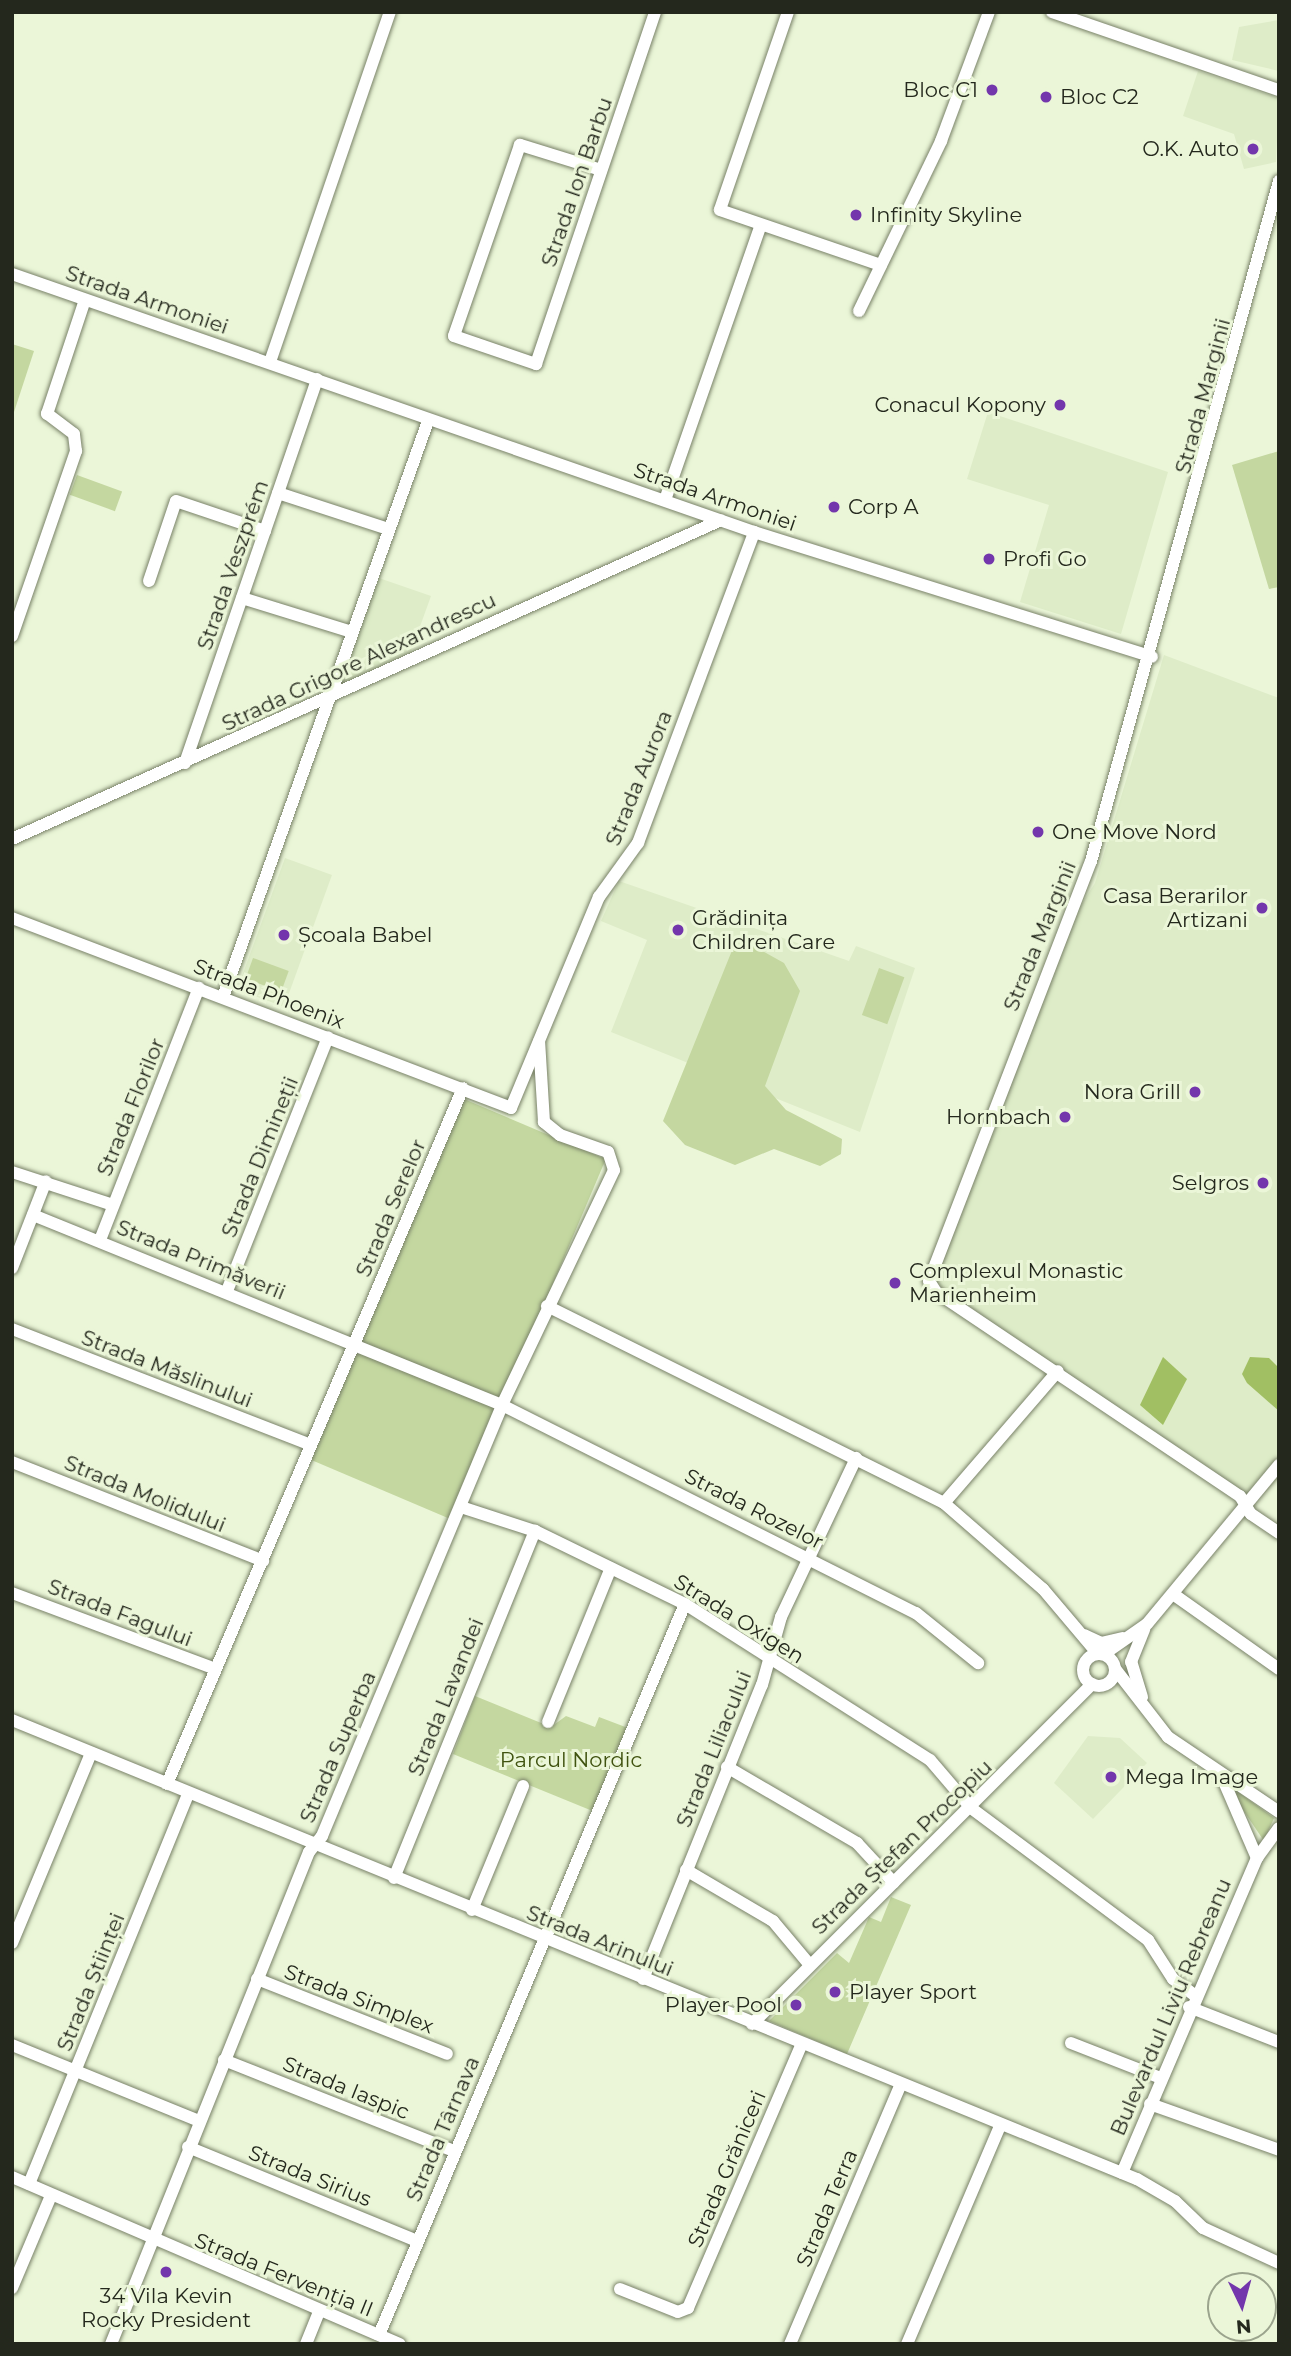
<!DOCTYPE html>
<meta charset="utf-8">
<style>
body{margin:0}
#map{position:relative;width:1291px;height:2356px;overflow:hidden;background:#ebf6d8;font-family:Montserrat,sans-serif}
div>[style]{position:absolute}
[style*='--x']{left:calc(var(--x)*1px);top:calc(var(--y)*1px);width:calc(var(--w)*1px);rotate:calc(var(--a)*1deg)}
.built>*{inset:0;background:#deecc8;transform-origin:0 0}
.green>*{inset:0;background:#c4d7a0;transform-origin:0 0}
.water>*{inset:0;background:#a1bf63}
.roads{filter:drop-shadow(0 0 2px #788167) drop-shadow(0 0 2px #788167)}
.minor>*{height:12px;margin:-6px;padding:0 6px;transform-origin:6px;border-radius:6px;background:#fff}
.minor>.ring{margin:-6px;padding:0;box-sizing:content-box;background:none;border:12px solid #fff;border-radius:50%}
.dots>*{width:19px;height:19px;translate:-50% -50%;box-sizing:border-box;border:4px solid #ebf6d8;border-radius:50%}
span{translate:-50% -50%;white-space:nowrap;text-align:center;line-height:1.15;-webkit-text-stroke:6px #ebf6d8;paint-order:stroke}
.poi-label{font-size:21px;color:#24281d}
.right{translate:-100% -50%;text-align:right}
.left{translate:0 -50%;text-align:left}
.street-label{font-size:21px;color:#24281d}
.park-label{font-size:21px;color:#405310}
.frame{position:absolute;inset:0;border:14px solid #24281d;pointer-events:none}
.north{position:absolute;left:1207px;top:2272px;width:70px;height:70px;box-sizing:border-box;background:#ebf6d8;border:2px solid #9ba48d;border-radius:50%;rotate:175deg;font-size:19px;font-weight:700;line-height:28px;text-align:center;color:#24281d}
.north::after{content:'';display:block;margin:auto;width:24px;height:32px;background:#7336ac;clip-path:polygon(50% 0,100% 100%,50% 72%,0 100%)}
</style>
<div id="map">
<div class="built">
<i style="clip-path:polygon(1279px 20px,1279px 71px,1232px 60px,1239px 27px)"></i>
<i style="clip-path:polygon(1198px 71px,1279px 98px,1276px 162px,1244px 169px,1234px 134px,1183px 116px)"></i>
<i style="clip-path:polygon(988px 412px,1168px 472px,1121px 634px,1020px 602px,1049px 505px,967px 479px)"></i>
<i style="clip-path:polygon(376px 577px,431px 596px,409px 657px,337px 688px)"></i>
<i style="clip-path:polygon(1164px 655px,1279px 698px,1279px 1478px,1254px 1504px,934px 1282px,1071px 921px,1095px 883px)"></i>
<i style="left:285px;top:858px;width:50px;height:140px;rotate:20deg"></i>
<i style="clip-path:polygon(619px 881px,849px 961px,856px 946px,915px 968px,860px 1132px,611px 1032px,647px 940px,601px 921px)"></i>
<i style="clip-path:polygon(1088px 1736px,1120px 1738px,1147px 1763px,1093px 1819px,1054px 1783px)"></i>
</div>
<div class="green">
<i style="clip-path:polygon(12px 344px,34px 351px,14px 412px,12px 412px)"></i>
<i style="clip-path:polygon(1279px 451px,1279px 587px,1269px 589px,1232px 465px)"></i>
<i style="left:77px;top:475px;width:48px;height:21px;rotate:20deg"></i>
<i style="clip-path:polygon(750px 944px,784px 963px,800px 991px,765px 1086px,786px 1110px,842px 1139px,841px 1154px,820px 1166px,774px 1149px,735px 1165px,685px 1145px,663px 1121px,733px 948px)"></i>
<i style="left:253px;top:958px;width:38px;height:22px;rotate:20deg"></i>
<i style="left:879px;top:968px;width:27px;height:50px;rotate:20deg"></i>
<i style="left:464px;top:1099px;width:154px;height:392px;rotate:23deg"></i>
<i style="clip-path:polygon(475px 1696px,551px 1727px,566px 1716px,595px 1727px,599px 1717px,628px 1728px,595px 1812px,453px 1754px)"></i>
<i style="clip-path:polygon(1238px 1792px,1274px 1818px,1264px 1841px,1233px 1795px)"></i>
<i style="clip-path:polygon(891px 1897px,911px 1905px,847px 2054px,769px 2021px,837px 1953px,849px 1963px,869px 1917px,881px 1922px)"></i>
</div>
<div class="water">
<i style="clip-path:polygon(1163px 1357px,1187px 1379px,1163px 1425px,1140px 1405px)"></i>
<i style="clip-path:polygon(1250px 1357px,1269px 1358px,1279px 1368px,1279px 1411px,1247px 1383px,1242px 1374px)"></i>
</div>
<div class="roads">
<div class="minor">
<i style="--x:788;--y:12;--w:209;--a:109"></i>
<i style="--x:720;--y:210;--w:170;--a:18.9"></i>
<i style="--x:1052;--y:12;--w:240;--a:19"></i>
<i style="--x:601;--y:170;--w:85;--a:-162.8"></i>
<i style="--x:520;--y:145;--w:202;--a:109.1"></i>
<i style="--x:454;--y:336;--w:87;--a:18.9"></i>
<i style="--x:536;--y:364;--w:372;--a:-71.3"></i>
<i style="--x:1279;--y:181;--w:706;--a:105.45"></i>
<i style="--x:1091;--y:861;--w:450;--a:111.1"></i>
<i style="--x:929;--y:1281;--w:13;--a:58"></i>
<i style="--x:936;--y:1292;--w:366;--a:33.9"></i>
<i style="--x:1240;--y:1496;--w:21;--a:59"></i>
<i style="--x:1251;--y:1514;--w:34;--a:34"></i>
<i style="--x:12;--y:274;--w:786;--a:19.17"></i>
<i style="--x:754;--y:532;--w:417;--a:17.4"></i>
<i style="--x:859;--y:311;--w:189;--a:-64.2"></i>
<i style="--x:941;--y:141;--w:138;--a:-69.6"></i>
<i style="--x:270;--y:362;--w:370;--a:-71.1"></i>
<i style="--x:278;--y:493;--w:116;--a:18.1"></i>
<i style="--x:665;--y:500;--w:291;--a:-70.8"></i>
<i style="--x:149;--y:581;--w:84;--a:-71.4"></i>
<i style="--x:176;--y:501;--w:94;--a:18.6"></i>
<i style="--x:242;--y:598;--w:115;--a:17.2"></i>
<i style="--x:12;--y:636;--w:196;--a:-70.9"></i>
<i style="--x:76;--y:451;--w:17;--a:-97"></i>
<i style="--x:74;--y:434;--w:34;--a:-143"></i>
<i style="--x:47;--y:414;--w:120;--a:-71.6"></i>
<i style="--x:185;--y:763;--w:406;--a:-71"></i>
<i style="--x:12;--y:839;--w:777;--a:-24.22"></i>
<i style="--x:12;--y:918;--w:534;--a:20.84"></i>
<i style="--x:511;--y:1108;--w:229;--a:-67.4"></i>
<i style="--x:599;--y:897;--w:67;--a:-54.2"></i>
<i style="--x:638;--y:843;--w:332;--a:-69.5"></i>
<i style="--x:223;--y:997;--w:611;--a:-70.41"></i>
<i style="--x:12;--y:1172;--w:106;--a:18.1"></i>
<i style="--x:33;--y:1215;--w:506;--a:22.05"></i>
<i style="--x:502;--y:1405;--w:463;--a:26.7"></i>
<i style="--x:916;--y:1613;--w:80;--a:38.9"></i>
<i style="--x:100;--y:1240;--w:271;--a:-68.6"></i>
<i style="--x:12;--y:1268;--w:93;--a:-68.7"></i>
<i style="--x:227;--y:1291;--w:273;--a:-68.3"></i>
<i style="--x:547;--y:1306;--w:443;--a:26.4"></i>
<i style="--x:944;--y:1503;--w:131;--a:41"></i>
<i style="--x:1043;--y:1589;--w:85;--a:49.8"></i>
<i style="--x:12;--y:1329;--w:318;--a:21.2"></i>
<i style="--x:12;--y:1462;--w:270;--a:21.5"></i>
<i style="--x:944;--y:1503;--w:174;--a:-49.2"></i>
<i style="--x:461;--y:1507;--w:78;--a:18"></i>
<i style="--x:535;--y:1531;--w:167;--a:26"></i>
<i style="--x:685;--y:1604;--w:290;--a:32.5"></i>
<i style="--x:930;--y:1760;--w:63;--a:49.5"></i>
<i style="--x:971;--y:1808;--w:221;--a:36.7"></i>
<i style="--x:1148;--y:1940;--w:46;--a:57.3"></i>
<i style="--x:1173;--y:1979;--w:26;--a:37"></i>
<i style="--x:12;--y:1593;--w:217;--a:20.5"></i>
<i style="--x:1173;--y:1594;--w:130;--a:35.3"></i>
<i style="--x:1084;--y:1635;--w:19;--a:25"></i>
<i style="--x:1101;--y:1643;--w:22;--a:-13"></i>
<i style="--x:1104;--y:1654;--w:52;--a:-34.9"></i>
<i style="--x:1147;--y:1624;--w:207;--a:-50.3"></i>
<i class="ring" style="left:1083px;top:1654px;width:20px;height:20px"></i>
<i style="--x:1116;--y:1670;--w:85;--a:52.2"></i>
<i style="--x:1168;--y:1737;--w:134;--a:34"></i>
<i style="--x:1142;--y:1697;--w:37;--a:-107"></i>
<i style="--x:1131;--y:1662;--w:35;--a:-68"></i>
<i style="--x:12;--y:1720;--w:1215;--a:22.2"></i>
<i style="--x:1137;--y:2179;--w:44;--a:30.1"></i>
<i style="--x:1175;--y:2201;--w:39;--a:44"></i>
<i style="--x:1203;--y:2228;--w:84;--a:24.7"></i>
<i style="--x:548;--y:1722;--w:166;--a:-67.8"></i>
<i style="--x:727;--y:1767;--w:151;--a:30.3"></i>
<i style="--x:857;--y:1843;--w:54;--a:47.2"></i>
<i style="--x:167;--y:1784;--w:756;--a:-66.96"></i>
<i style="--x:1257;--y:1858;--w:37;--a:-54"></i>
<i style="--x:686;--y:1870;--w:101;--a:30.4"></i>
<i style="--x:773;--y:1921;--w:56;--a:50.1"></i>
<i style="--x:394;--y:1878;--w:375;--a:-67.9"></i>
<i style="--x:472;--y:1910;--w:134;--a:-67.6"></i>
<i style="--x:12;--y:1943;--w:206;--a:-67.4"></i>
<i style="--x:257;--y:1979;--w:204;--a:21.5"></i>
<i style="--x:643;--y:1979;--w:317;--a:-68"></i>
<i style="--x:762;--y:1685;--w:71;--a:-74.4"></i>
<i style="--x:781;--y:1617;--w:176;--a:-64.7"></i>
<i style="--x:1189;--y:2007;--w:97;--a:21.3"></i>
<i style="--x:752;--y:2024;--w:481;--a:-45"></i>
<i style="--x:1071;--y:2043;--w:97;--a:21.3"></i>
<i style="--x:12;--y:2045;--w:202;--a:22.1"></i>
<i style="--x:224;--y:2060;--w:247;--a:21.6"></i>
<i style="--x:1150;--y:2104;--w:137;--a:19.6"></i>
<i style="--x:188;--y:2147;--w:248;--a:22.3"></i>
<i style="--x:1122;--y:2173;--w:343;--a:-66.8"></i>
<i style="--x:1257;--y:1858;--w:90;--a:-113.4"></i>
<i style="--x:12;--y:2177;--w:422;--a:23.3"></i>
<i style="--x:29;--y:2184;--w:420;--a:-67.8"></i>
<i style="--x:12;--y:2288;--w:98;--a:-67.1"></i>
<i style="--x:620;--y:2289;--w:62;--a:21.6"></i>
<i style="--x:678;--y:2312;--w:11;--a:-22"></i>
<i style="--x:688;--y:2308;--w:286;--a:-66.7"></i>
<i style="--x:379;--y:2335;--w:792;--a:-67.29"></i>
<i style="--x:111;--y:2344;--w:530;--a:-68.08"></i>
<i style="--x:309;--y:1852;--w:21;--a:-51"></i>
<i style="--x:322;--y:1836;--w:467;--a:-67.3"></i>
<i style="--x:502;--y:1405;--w:260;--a:-64.5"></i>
<i style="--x:614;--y:1170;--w:19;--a:-108"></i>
<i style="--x:608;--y:1152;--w:51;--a:-160.5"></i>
<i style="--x:560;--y:1135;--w:21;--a:-141"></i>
<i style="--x:544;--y:1122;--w:81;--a:-93.5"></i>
<i style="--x:306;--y:2344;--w:35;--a:-68"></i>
<i style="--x:790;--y:2344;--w:280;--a:-66.9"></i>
<i style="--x:907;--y:2344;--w:237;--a:-66.9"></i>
</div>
</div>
<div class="dots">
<i style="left:992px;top:90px;background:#7336ac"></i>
<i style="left:1046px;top:97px;background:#7336ac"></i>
<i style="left:1253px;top:149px;background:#7336ac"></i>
<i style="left:856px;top:215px;background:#7336ac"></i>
<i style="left:1060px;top:405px;background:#7336ac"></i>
<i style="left:834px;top:507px;background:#7336ac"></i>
<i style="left:989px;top:559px;background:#7336ac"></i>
<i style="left:1038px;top:832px;background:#7336ac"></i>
<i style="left:1262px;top:908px;background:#7336ac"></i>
<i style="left:678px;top:930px;background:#7336ac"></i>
<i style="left:284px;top:935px;background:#7336ac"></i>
<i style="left:1195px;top:1092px;background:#7336ac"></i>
<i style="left:1065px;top:1117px;background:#7336ac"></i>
<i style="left:1263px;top:1183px;background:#7336ac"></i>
<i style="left:895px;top:1283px;background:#7336ac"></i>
<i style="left:1111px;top:1777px;background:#7336ac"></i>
<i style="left:835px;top:1992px;background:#7336ac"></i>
<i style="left:796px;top:2005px;background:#7336ac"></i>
<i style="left:166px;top:2272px;background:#7336ac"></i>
</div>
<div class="poi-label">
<span class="right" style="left:978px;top:90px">Bloc C1</span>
<span class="left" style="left:1060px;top:97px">Bloc C2</span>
<span class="right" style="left:1239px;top:149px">O.K. Auto</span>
<span class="left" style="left:870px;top:215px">Infinity Skyline</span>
<span class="right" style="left:1046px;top:405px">Conacul Kopony</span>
<span class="left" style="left:848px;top:507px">Corp A</span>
<span class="left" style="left:1003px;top:559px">Profi Go</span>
<span class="left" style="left:1052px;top:832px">One Move Nord</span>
<span class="right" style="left:1248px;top:908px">Casa Berarilor<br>Artizani</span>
<span class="left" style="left:692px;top:930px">Grădinița<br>Children Care</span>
<span class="left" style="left:298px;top:935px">Școala Babel</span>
<span class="right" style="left:1181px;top:1092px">Nora Grill</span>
<span class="right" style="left:1051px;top:1117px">Hornbach</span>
<span class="right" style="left:1249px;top:1183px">Selgros</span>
<span class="left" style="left:909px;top:1283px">Complexul Monastic<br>Marienheim</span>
<span class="left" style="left:1125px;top:1777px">Mega Image</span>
<span class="left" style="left:849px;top:1992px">Player Sport</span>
<span class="right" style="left:782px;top:2005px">Player Pool</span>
<span style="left:166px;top:2308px">34 Vila Kevin<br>Rocky President</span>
</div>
<div class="street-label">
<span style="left:577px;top:182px;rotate:-71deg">Strada Ion Barbu</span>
<span style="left:147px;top:300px;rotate:19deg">Strada Armoniei</span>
<span style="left:1203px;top:396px;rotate:-75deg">Strada Marginii</span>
<span style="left:715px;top:497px;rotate:19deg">Strada Armoniei</span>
<span style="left:233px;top:565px;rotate:-71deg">Strada Veszprém</span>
<span style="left:359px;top:662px;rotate:-25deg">Strada Grigore Alexandrescu</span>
<span style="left:639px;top:778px;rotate:-68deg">Strada Aurora</span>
<span style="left:1040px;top:936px;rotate:-68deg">Strada Marginii</span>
<span style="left:269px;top:994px;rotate:21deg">Strada Phoenix</span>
<span style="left:131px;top:1107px;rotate:-68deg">Strada Florilor</span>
<span style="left:260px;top:1157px;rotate:-68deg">Strada Dimineții</span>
<span style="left:391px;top:1208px;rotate:-67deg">Strada Serelor</span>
<span style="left:201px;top:1260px;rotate:22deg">Strada Primăverii</span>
<span style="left:167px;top:1369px;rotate:21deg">Strada Măslinului</span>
<span style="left:145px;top:1494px;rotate:22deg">Strada Molidului</span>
<span style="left:754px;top:1509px;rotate:27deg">Strada Rozelor</span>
<span style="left:120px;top:1613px;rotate:21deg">Strada Fagului</span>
<span style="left:739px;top:1619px;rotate:32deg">Strada Oxigen</span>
<span style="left:446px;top:1697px;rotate:-68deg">Strada Lavandei</span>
<span style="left:338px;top:1747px;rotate:-67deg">Strada Superba</span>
<span style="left:714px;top:1749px;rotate:-68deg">Strada Liliacului</span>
<span style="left:902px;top:1847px;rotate:-44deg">Strada Ștefan Procopiu</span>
<span style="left:600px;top:1941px;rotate:22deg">Strada Arinului</span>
<span style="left:91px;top:1982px;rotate:-68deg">Strada Științei</span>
<span style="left:359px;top:1999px;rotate:21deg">Strada Simplex</span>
<span style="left:1171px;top:2007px;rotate:-67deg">Bulevardul Liviu Rebreanu</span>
<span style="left:346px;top:2088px;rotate:22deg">Strada Iaspic</span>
<span style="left:443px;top:2129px;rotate:-67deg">Strada Târnava</span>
<span style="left:727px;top:2169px;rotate:-67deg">Strada Grăniceri</span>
<span style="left:310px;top:2176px;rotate:22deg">Strada Sirius</span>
<span style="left:827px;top:2208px;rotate:-67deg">Strada Terra</span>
<span style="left:284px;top:2275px;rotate:22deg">Strada Fervenția II</span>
</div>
<div class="park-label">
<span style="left:571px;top:1760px">Parcul Nordic</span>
</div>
<div class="frame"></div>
<div class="north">N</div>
</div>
